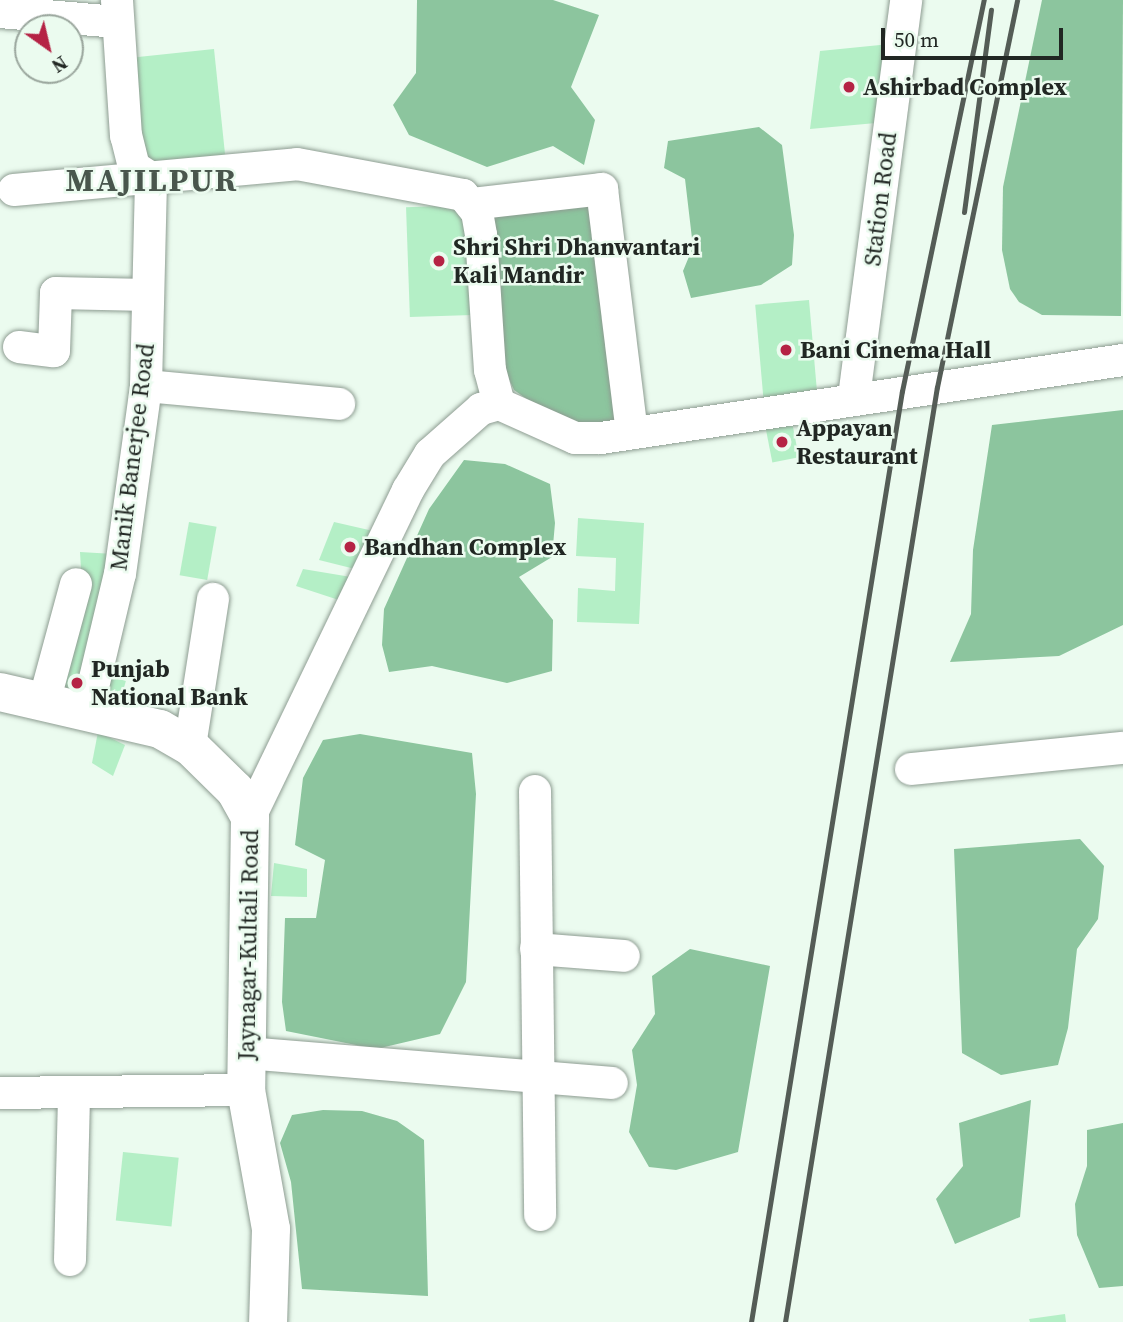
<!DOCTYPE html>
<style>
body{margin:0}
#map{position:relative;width:1123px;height:1322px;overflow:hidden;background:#ebfbef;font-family:"Source Serif 4",serif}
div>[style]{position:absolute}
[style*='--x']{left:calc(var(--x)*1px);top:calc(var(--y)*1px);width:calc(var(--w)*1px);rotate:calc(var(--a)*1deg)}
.water>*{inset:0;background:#8cc59e}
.building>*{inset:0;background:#b4efc6;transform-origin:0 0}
.roads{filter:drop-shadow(0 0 2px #8e9d92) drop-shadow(0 0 2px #8e9d92)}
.minor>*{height:32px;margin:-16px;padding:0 16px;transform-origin:16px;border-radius:16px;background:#fff}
.major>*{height:38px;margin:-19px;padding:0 19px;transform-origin:19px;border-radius:19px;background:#fff}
.rail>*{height:5px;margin:-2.5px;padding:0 2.5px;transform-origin:2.5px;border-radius:2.5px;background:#545c56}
.dots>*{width:19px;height:19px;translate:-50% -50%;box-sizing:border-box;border:4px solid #ebfbef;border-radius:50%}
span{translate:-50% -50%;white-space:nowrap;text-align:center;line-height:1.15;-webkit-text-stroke:5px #ebfbef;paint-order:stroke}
.poi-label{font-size:24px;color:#212723;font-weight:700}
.left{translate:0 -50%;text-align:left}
.street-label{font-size:24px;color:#212723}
.district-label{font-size:32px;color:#49564d;font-weight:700;letter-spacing:2px}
.north{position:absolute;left:14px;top:14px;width:70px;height:70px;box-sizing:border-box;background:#ebfbef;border:2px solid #9aa69d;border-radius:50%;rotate:146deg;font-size:19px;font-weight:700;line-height:28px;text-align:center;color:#212723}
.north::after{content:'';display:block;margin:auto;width:24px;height:32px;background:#b52345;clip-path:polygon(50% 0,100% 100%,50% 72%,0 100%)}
.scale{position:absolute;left:881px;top:28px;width:182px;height:32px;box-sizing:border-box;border:4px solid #212723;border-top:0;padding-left:9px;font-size:21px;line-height:24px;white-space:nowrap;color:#212723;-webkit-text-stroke:5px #ebfbef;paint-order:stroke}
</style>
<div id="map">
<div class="water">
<i style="clip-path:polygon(417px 0,553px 0,599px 15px,571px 87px,595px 120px,584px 165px,553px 146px,487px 167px,409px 135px,393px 105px,416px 73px)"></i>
<i style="clip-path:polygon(1042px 0,1123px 0,1121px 316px,1042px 315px,1019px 302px,1010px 289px,1002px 250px,1003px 187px)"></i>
<i style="clip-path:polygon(759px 127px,782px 145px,794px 235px,792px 265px,761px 285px,691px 298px,683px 271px,693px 247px,685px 179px,664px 168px,668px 141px)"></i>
<i style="clip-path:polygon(591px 203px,621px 424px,562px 424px,514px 390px,503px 366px,493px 215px)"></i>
<i style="clip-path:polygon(1123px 410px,1123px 625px,1059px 656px,950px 662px,971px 614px,973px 550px,992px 425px)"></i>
<i style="clip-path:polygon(464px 460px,505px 464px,550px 484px,555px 523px,552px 557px,519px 577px,553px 620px,552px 671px,507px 683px,432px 666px,389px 672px,382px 645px,384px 609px,429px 509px)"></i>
<i style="clip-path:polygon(360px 734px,472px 753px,476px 794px,466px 982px,440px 1034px,376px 1049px,286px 1031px,282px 1002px,285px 918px,316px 918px,325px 860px,295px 845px,303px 778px,323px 740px)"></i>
<i style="clip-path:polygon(1080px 839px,1104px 866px,1098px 919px,1077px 949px,1068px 1028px,1058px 1065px,1001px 1075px,962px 1053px,954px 849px)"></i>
<i style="clip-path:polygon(690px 949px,770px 966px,738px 1152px,676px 1170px,649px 1167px,629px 1132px,637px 1085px,632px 1050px,655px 1014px,652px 976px)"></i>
<i style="clip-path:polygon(1031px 1100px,1020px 1217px,955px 1244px,936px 1199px,963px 1166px,959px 1123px)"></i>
<i style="clip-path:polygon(323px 1110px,362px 1111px,397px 1121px,424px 1140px,428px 1296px,302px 1289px,291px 1182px,280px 1143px,292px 1115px)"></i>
<i style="clip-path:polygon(1123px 1123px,1123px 1286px,1099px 1288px,1077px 1235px,1075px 1204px,1087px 1166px,1087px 1130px)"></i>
</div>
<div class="building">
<i style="clip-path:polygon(890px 44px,876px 123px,810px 129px,820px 51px)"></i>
<i style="left:214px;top:49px;width:114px;height:81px;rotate:84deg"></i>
<i style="left:468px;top:205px;width:110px;height:62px;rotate:88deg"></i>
<i style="left:809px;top:300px;width:95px;height:54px;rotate:85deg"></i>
<i style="left:792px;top:422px;width:36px;height:27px;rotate:79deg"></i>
<i style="clip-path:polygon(578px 518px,644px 523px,639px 624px,577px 622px,578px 588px,615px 591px,616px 558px,576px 556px)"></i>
<i style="left:189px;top:522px;width:28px;height:54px;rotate:10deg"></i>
<i style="clip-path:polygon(334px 522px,382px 533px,363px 571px,319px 560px)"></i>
<i style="clip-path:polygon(80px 552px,114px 554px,82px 691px,54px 686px,82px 587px)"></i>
<i style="clip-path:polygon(303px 569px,357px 578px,348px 603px,296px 586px)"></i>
<i style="left:98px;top:673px;width:29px;height:23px;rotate:16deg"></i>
<i style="clip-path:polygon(98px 732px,125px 745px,113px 776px,92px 763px)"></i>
<i style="clip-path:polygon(274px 863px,307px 869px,307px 897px,271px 896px)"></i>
<i style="left:123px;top:1152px;width:56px;height:69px;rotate:6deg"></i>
<i style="clip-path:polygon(1065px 1314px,1066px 1322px,1030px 1322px,1029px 1319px)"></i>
</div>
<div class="roads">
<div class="minor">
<i style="--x:0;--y:12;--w:117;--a:4.9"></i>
<i style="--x:14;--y:190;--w:284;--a:-5.2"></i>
<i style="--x:297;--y:164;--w:169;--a:10.6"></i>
<i style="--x:463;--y:195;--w:22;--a:51"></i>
<i style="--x:477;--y:212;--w:23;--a:80"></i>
<i style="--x:481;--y:235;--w:135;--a:86.2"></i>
<i style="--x:490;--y:370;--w:35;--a:75"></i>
<i style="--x:471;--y:204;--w:132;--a:-6.5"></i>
<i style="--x:602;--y:189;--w:246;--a:83"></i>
<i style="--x:19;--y:347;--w:35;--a:7"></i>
<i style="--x:54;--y:351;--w:58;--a:-88"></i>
<i style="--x:56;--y:293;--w:92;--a:1.2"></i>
<i style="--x:146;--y:386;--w:194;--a:5.3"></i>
<i style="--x:854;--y:397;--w:400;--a:-82.5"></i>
<i style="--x:44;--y:702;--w:122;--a:-74.8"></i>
<i style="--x:87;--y:712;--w:142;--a:-76.6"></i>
<i style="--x:120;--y:574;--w:190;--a:-82.1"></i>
<i style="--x:146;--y:386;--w:208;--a:-88.6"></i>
<i style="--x:151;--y:178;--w:20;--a:-147"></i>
<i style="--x:134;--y:167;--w:32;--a:-104"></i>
<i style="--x:126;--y:136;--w:136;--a:-93.8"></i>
<i style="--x:190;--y:746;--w:149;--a:-81.1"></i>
<i style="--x:911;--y:769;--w:213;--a:-5.7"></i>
<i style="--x:535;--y:791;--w:424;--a:89.3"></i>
<i style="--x:250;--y:817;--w:363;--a:-64.2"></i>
<i style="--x:408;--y:490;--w:42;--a:-58.6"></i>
<i style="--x:430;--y:454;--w:68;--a:-41.4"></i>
<i style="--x:481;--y:409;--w:19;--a:-16"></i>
<i style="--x:499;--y:404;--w:83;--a:24.1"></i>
<i style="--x:575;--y:438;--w:26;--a:0"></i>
<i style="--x:601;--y:438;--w:528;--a:-8.5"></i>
<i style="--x:536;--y:949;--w:88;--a:4.5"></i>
<i style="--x:247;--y:1053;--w:366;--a:4.7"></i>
<i style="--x:0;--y:1093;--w:246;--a:-0.7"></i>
<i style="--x:70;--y:1260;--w:167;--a:-88.6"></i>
</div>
<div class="major">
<i style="--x:0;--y:692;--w:164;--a:13"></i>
<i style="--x:160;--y:729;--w:34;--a:30"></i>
<i style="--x:190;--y:746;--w:63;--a:44.4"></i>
<i style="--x:235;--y:790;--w:31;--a:61"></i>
<i style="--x:250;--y:817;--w:273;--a:90.8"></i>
<i style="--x:246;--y:1090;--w:141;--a:79.8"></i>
<i style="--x:271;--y:1229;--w:93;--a:91.8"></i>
</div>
</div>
<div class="rail">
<i style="--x:964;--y:212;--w:204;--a:-82.4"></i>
<i style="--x:751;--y:1322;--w:943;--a:-80.79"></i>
<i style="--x:902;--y:391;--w:400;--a:-78.2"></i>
<i style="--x:785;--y:1322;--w:947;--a:-80.77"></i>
<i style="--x:937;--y:387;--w:395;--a:-78.3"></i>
</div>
<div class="dots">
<i style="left:849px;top:87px;background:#b52345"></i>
<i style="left:439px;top:261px;background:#b52345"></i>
<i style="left:786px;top:350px;background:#b52345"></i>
<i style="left:782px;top:442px;background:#b52345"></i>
<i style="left:350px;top:547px;background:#b52345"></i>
<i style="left:77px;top:683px;background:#b52345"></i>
</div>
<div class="poi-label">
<span class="left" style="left:863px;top:87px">Ashirbad Complex</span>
<span class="left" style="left:453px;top:261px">Shri Shri Dhanwantari<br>Kali Mandir</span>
<span class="left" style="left:800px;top:350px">Bani Cinema Hall</span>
<span class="left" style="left:796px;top:442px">Appayan<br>Restaurant</span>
<span class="left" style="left:364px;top:547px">Bandhan Complex</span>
<span class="left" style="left:91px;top:683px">Punjab<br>National Bank</span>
</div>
<div class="street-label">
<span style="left:880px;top:199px;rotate:-83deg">Station Road</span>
<span style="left:132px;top:457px;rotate:-83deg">Manik Banerjee Road</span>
<span style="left:248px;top:945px;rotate:-89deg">Jaynagar-Kultali Road</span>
</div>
<div class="district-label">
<span style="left:152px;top:180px">MAJILPUR</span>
</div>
<div class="north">N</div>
<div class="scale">50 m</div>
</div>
